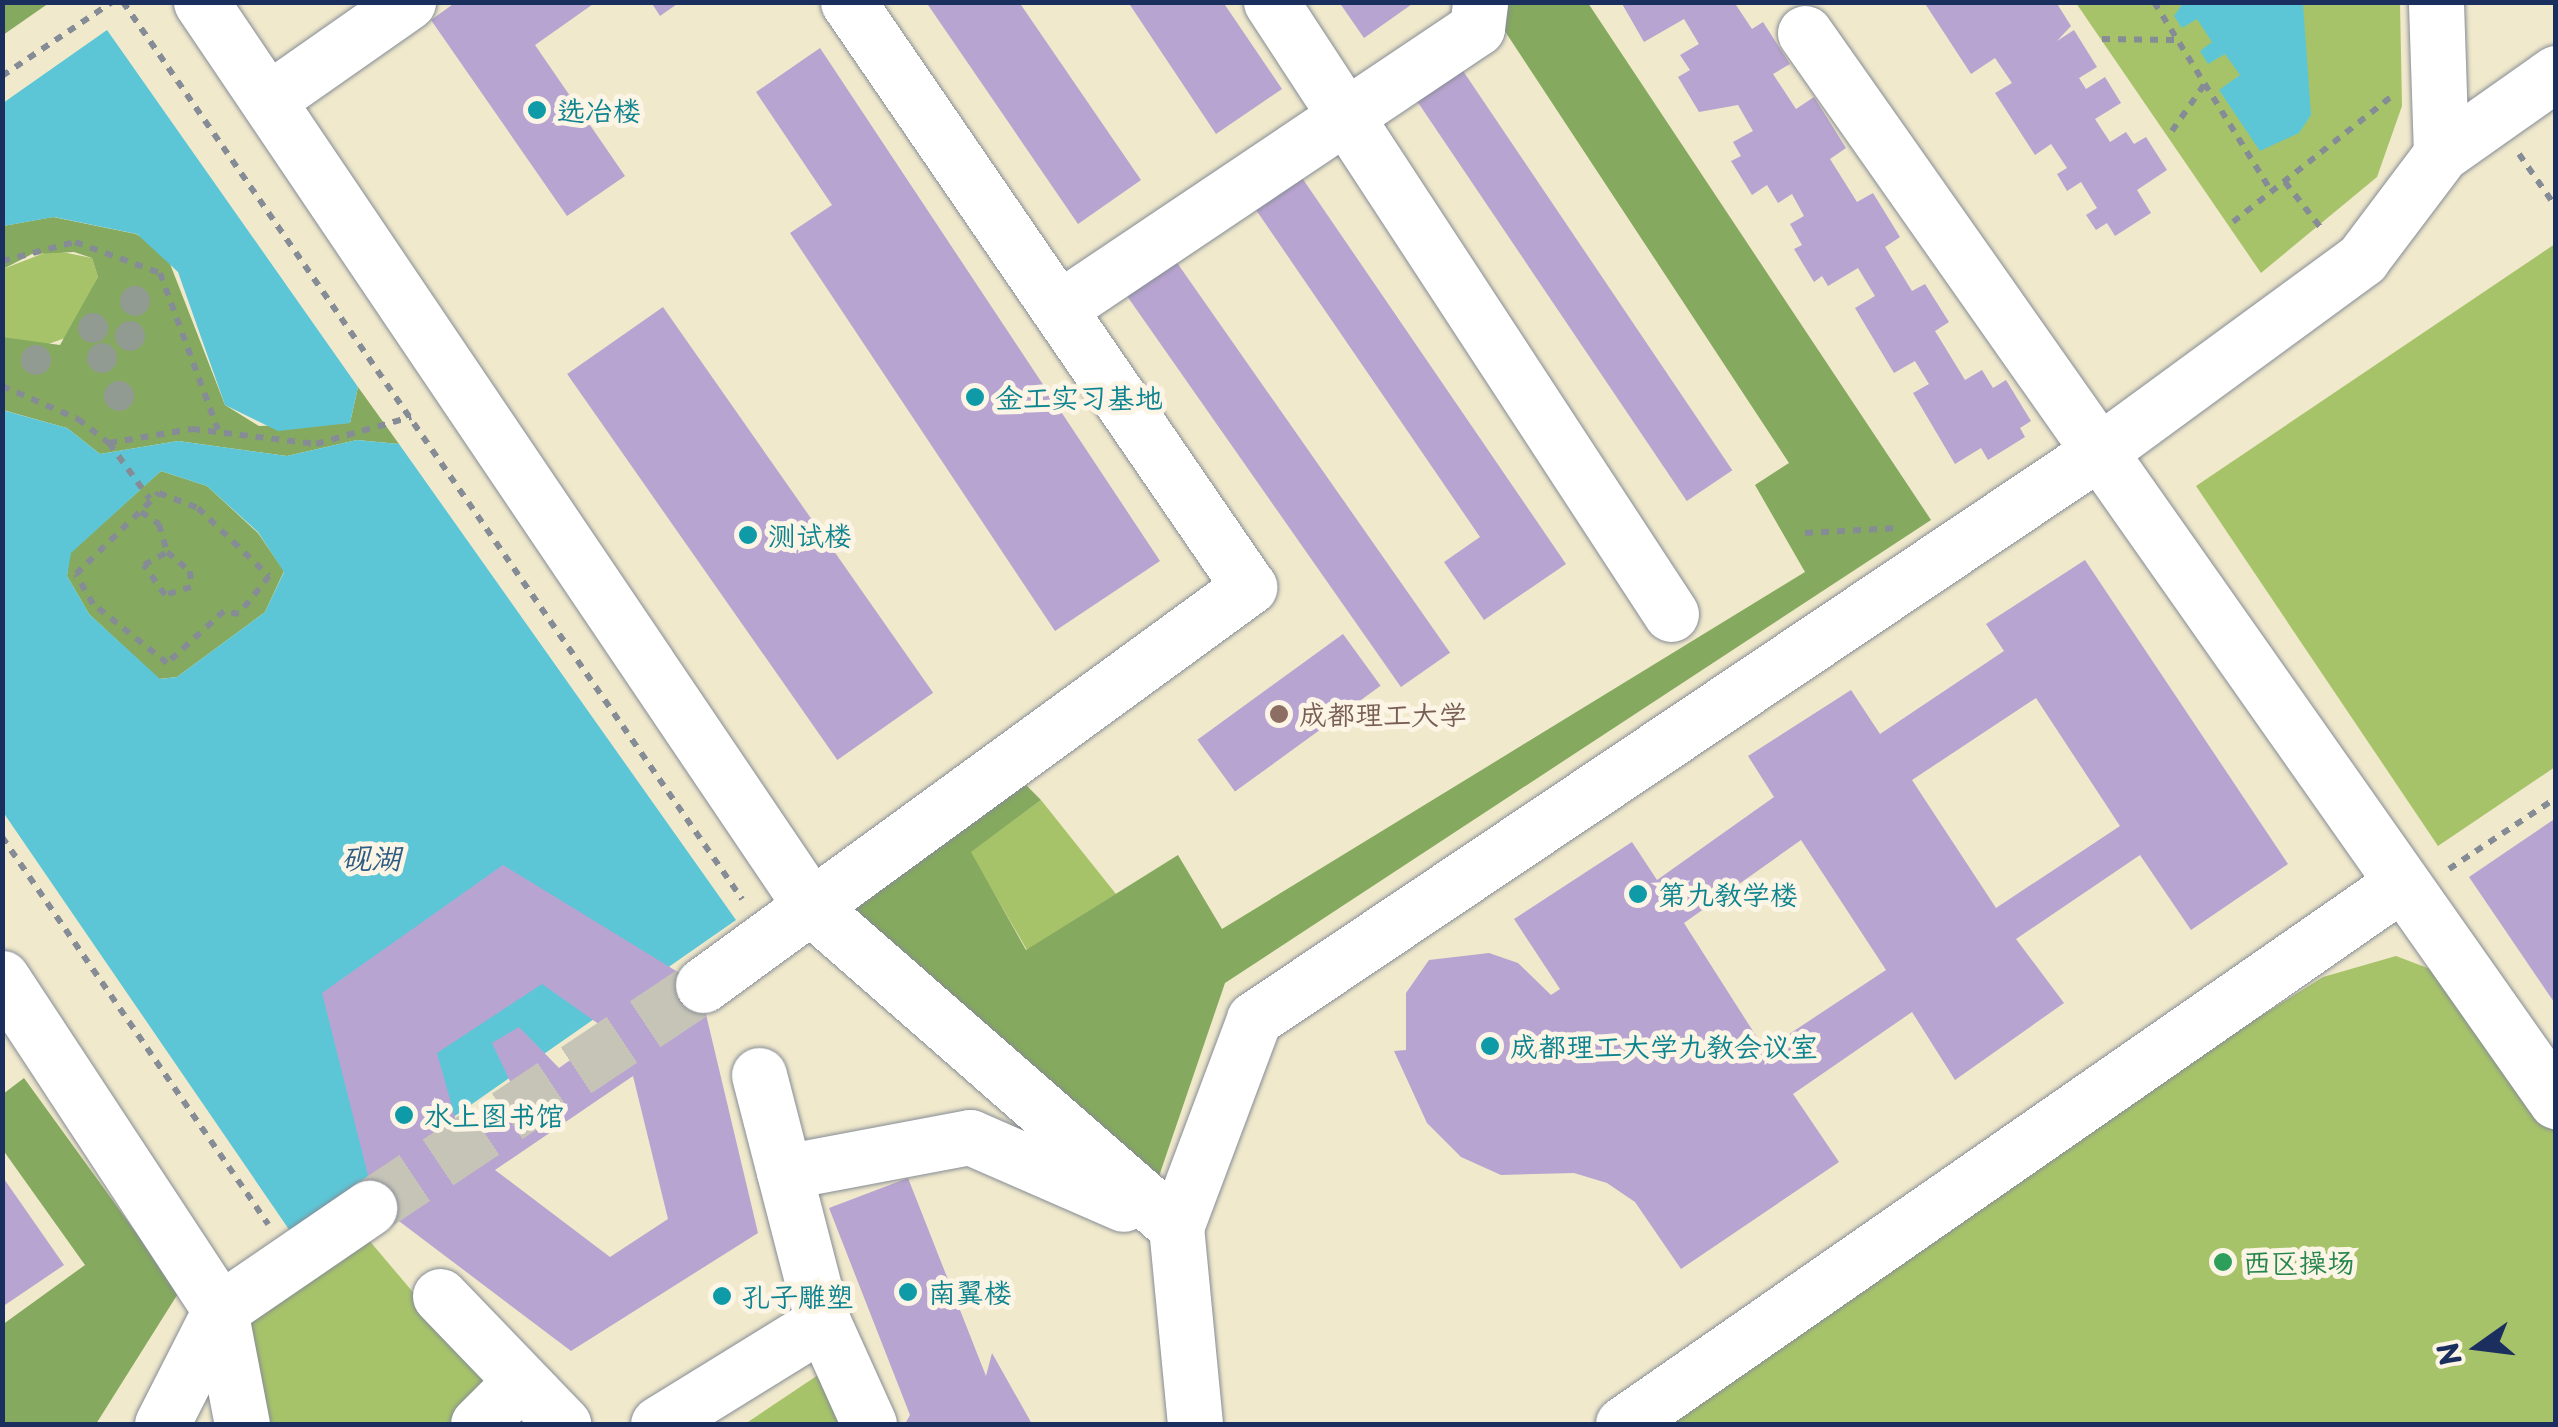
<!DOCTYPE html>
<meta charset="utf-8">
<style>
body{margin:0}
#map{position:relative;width:2558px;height:1427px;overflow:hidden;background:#f0e9cc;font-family:"Playpen Sans","LXGW WenKai TC",sans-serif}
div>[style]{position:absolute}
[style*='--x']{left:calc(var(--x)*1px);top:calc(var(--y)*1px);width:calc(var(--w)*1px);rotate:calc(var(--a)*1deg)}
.green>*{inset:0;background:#a7c36a}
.forest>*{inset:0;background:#85a95e}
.water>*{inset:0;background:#5cc6d7}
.building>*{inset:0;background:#b8a4d0;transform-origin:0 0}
.minor-tunnel>*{height:55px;margin-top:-27.5px;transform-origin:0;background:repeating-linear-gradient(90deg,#c5c4b6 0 55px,transparent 0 83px)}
.path>*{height:6px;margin-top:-3px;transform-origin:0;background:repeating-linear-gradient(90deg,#868c95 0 8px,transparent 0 16px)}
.roads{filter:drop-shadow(0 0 2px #868c95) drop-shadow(0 0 2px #868c95)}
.minor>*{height:55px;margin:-27.5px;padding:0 27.5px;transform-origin:27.5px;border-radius:27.5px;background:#fff}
.trees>*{width:30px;height:30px;margin:-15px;border-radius:50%;background:#929b92}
.dots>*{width:28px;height:28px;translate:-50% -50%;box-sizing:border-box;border:5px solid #fcf5e5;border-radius:50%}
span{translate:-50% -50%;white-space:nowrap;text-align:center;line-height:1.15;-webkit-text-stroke:10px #fcf5e5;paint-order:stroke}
.culture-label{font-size:28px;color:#0d838f}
.left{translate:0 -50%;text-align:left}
.education-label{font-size:28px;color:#785e54}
.leisure-label{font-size:28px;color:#27864d}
.water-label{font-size:30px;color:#2e5c82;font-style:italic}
.frame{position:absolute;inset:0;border:5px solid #1b2f5e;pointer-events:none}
.north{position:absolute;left:2428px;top:1297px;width:100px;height:100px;-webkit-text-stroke:8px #fcf5e5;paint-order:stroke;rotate:256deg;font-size:28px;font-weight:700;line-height:40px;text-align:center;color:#1b2f5e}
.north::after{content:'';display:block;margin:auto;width:35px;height:45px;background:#1b2f5e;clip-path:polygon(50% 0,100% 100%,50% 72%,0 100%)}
</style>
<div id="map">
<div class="green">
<i style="clip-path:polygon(2076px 3px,2400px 3px,2402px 106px,2377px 177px,2261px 273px)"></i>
<i style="clip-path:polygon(2555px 244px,2555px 767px,2438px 846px,2196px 486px)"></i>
<i style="clip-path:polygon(52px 250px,92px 258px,98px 277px,68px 337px,40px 347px,3px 338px,3px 269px)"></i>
<i style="clip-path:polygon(1041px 800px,1116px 894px,1027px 950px,970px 852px)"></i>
<i style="clip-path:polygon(2396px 956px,2438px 972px,2555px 1125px,2555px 1424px,1655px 1424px,2096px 1119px,2323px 977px)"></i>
<i style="clip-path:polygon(368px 1239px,494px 1388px,448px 1424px,269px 1424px,250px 1324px)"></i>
<i style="clip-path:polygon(824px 1371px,843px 1424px,745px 1424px)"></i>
</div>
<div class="forest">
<i style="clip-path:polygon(3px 2px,49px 2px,49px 3px,3px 35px)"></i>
<i style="clip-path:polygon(1506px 3px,1588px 3px,1931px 520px,1225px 983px,1156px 1185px,841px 909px,1020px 779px,1041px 800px,971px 852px,1026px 950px,1178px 855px,1222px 929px,1805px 572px,1755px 485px,1789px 463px,1493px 13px)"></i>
<i style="clip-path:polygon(53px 217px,136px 234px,165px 251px,225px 405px,259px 426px,350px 423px,358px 387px,399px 444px,357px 440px,287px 456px,178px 441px,100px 454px,67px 428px,3px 410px,2px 337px,60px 345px,98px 277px,92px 258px,74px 252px,32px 254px,3px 269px,3px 226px)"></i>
<i style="clip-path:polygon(161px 471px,207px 486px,258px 533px,284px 571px,265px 612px,177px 677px,159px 679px,89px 614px,67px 576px,70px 553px)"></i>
<i style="clip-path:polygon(24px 1078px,179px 1292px,96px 1424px,3px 1424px,2px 1325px,85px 1265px,3px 1150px,3px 1094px)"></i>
</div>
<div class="water">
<i style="clip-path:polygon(2183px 3px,2303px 3px,2311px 115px,2299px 133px,2260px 151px,2219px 90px,2240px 75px,2225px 54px,2208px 64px,2200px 51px,2212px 42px,2197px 19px,2182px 28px,2174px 16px)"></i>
<i style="clip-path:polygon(107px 30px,358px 387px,350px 423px,278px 431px,225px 405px,178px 272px,137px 234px,54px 217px,3px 226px,3px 103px)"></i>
<i style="clip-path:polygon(evenodd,2px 410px,67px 428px,100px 454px,178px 441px,287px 456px,357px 440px,399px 444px,736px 920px,290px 1231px,3px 812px,2px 410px,161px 471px,207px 486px,258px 532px,284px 572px,265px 612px,177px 677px,160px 679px,89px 614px,67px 576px,71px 553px,161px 471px)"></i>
</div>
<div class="building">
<i style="clip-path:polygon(456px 2px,596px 2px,535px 45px,625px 176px,567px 216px,431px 20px)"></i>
<i style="clip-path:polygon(651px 2px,680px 2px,660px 16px)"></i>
<i style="clip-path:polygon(926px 2px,1019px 2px,1141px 180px,1078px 224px)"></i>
<i style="clip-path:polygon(1128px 2px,1223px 2px,1282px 89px,1216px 134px)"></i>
<i style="clip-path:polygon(1339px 2px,1415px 2px,1364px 38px)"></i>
<i style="clip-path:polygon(1621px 2px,1734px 2px,1752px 29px,1763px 22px,1790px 64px,1773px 74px,1796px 109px,1814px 97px,1846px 148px,1830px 159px,1857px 202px,1873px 193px,1900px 237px,1885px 247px,1912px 291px,1925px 284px,1949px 322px,1935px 331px,1965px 380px,1982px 370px,1993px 388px,2006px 380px,2031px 421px,2020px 428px,2025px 437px,1988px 460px,1981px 448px,1955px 464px,1913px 393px,1929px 384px,1915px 361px,1894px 373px,1855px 308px,1875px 296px,1858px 268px,1828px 286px,1822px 276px,1814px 282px,1794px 249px,1802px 245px,1790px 224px,1804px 216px,1792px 194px,1778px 203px,1767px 185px,1752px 195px,1731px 161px,1741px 156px,1733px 142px,1753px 131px,1738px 105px,1699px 112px,1678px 77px,1690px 70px,1680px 55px,1699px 44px,1684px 19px,1644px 42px)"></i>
<i style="clip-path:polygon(1924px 2px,2056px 2px,2071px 26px,2057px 41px,2074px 30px,2097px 67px,2079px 78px,2086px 89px,2105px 77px,2121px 103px,2095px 119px,2110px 142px,2126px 132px,2134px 144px,2146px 137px,2167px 170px,2137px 190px,2151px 213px,2115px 236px,2107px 223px,2096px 230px,2086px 215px,2097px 208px,2081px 182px,2067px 191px,2057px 174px,2067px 168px,2051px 144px,2035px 155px,1995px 93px,2012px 83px,1995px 58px,1971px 74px)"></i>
<i style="clip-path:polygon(820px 48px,1160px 561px,1055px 631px,790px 233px,832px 205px,756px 92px)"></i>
<i style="left:1455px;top:59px;width:496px;height:55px;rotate:56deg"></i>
<i style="clip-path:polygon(1296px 169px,1566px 564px,1484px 620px,1444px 562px,1480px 537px,1250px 201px)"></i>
<i style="left:1173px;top:257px;width:483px;height:60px;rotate:55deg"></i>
<i style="left:663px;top:307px;width:471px;height:117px;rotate:55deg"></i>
<i style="clip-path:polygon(evenodd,2085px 560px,2288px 864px,2191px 930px,2140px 855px,2016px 939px,2064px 1003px,1955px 1080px,1912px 1012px,1793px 1094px,1839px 1162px,1681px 1269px,1635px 1202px,1607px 1183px,1574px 1173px,1501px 1175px,1461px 1157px,1427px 1123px,1394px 1051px,1406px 1050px,1406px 993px,1429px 960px,1489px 953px,1518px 963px,1551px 995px,1560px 989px,1514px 919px,1632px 842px,1657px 880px,1774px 797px,1748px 756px,1851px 690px,1880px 734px,2004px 651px,1986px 624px,2085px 560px,2036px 698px,2120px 826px,1996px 908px,1912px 780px,2036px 698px,2085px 560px,1801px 840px,1886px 970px,1765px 1050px,1684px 923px,1801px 840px)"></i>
<i style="left:1343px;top:634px;width:64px;height:180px;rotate:54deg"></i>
<i style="clip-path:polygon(2556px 818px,2556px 1005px,2469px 877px)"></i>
<i style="clip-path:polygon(evenodd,503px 865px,699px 985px,758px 1233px,571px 1351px,375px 1203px,322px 993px,503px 865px,542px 984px,610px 1032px,559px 1068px,519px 1027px,492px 1043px,517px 1096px,460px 1135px,437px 1053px,542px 984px,503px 865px,633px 1076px,668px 1219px,610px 1257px,495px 1170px,633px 1076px)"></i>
<i style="clip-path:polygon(2px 1176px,64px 1265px,2px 1307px)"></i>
<i style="clip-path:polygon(908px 1178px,986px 1376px,992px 1353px,1032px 1424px,905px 1424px,910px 1415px,829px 1208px)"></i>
</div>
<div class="minor-tunnel">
<i style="--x:369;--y:1208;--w:402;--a:-33.7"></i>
</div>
<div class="path">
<i style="--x:123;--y:2;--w:1090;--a:55.39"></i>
<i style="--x:2154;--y:2;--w:224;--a:58.2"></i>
<i style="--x:2102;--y:39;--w:72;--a:0.8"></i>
<i style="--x:2;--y:76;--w:133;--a:-33.9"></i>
<i style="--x:2172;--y:131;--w:56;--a:-55.2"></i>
<i style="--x:2519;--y:154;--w:65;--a:55.1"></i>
<i style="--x:2285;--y:182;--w:63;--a:52"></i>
<i style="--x:2233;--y:222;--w:204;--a:-38.4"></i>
<i style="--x:2;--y:261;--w:75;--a:-14.6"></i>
<i style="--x:75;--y:242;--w:90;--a:20"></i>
<i style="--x:160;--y:273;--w:167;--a:69.7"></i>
<i style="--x:2;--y:386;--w:83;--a:23.5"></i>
<i style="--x:78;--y:419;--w:39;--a:38"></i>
<i style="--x:109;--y:443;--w:69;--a:53.8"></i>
<i style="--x:109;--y:443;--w:84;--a:-9.6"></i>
<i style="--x:192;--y:429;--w:125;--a:6.9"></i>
<i style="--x:316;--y:444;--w:99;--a:-15.9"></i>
<i style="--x:159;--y:493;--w:42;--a:21"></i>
<i style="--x:198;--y:508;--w:98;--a:43.8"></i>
<i style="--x:269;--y:576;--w:48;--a:128.3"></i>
<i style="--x:239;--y:614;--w:15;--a:-169"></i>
<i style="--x:224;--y:611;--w:77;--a:137.6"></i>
<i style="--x:167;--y:663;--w:95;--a:-141.4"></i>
<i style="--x:93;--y:604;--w:34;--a:-120"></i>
<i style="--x:76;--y:574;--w:116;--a:-44.3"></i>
<i style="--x:141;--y:512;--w:22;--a:34"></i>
<i style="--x:159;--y:524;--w:29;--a:74"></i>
<i style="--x:1805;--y:533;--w:93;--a:-3.1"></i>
<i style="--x:167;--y:552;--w:30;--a:40"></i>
<i style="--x:190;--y:571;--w:16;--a:86"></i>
<i style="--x:191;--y:587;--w:27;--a:163"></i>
<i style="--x:165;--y:595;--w:37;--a:-125"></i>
<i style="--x:144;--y:565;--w:26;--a:-29"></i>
<i style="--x:2;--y:837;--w:470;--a:55.5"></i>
<i style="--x:2449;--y:869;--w:128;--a:-33.6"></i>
</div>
<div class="roads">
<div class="minor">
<i style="--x:201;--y:2;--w:1094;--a:55.99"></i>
<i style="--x:813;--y:909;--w:483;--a:41.2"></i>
<i style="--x:1271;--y:2;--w:731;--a:56.83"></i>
<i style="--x:1805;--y:33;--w:1306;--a:54.89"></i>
<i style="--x:268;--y:100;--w:171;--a:-35"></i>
<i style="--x:2441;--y:154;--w:141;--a:-35.2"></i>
<i style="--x:1061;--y:307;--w:501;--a:-33.85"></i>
<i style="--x:1477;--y:28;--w:26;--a:-83"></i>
<i style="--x:2;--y:978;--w:397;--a:56.7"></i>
<i style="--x:220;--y:1310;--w:116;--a:79.1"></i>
<i style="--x:703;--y:985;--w:676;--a:-36.09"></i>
<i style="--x:1249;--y:587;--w:709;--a:-124.43"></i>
<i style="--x:759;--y:1075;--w:255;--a:75.5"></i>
<i style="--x:823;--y:1322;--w:112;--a:65.7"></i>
<i style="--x:784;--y:1172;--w:189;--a:-10.7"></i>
<i style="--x:970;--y:1137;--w:167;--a:23.6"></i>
<i style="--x:440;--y:1296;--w:178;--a:46.1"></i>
<i style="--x:162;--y:1424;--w:128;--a:-63"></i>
<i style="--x:220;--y:1310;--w:181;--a:-34.4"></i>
<i style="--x:478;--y:1424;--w:55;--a:-45"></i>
<i style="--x:658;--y:1424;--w:194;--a:-31.7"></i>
<i style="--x:1195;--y:1424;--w:198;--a:-95.5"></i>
<i style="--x:1176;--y:1227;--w:222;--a:-69.4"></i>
<i style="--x:1254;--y:1019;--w:1019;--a:-33.88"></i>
<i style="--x:2100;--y:451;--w:325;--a:-36.2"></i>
<i style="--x:2362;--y:259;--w:131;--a:-53"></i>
<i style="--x:2441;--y:154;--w:152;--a:-91.9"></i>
<i style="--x:1623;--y:1424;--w:948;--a:-34.78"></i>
</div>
</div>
<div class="trees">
<i style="left:135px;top:301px"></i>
<i style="left:93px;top:328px"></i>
<i style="left:130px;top:336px"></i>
<i style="left:102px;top:358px"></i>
<i style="left:36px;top:360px"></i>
<i style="left:119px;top:396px"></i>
</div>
<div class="dots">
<i style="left:537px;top:110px;background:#0f9aa8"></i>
<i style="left:975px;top:397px;background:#0f9aa8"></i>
<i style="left:748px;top:535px;background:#0f9aa8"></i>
<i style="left:1279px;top:714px;background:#8d6e63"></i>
<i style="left:1638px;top:894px;background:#0f9aa8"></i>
<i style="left:1490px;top:1046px;background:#0f9aa8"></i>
<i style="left:404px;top:1115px;background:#0f9aa8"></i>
<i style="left:2223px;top:1262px;background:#2e9e5b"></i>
<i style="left:908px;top:1292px;background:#0f9aa8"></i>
<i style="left:722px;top:1296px;background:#0f9aa8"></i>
</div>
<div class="culture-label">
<span class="left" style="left:557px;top:110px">选冶楼</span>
<span class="left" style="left:995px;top:397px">金工实习基地</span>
<span class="left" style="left:768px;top:535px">测试楼</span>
<span class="left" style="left:1658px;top:894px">第九教学楼</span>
<span class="left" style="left:1510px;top:1046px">成都理工大学九教会议室</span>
<span class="left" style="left:424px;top:1115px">水上图书馆</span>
<span class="left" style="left:928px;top:1292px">南翼楼</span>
<span class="left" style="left:742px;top:1296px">孔子雕塑</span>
</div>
<div class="education-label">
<span class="left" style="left:1299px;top:714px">成都理工大学</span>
</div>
<div class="leisure-label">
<span class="left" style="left:2243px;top:1262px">西区操场</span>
</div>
<div class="water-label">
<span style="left:371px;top:857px">砚湖</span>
</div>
<div class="frame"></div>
<div class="north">N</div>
</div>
